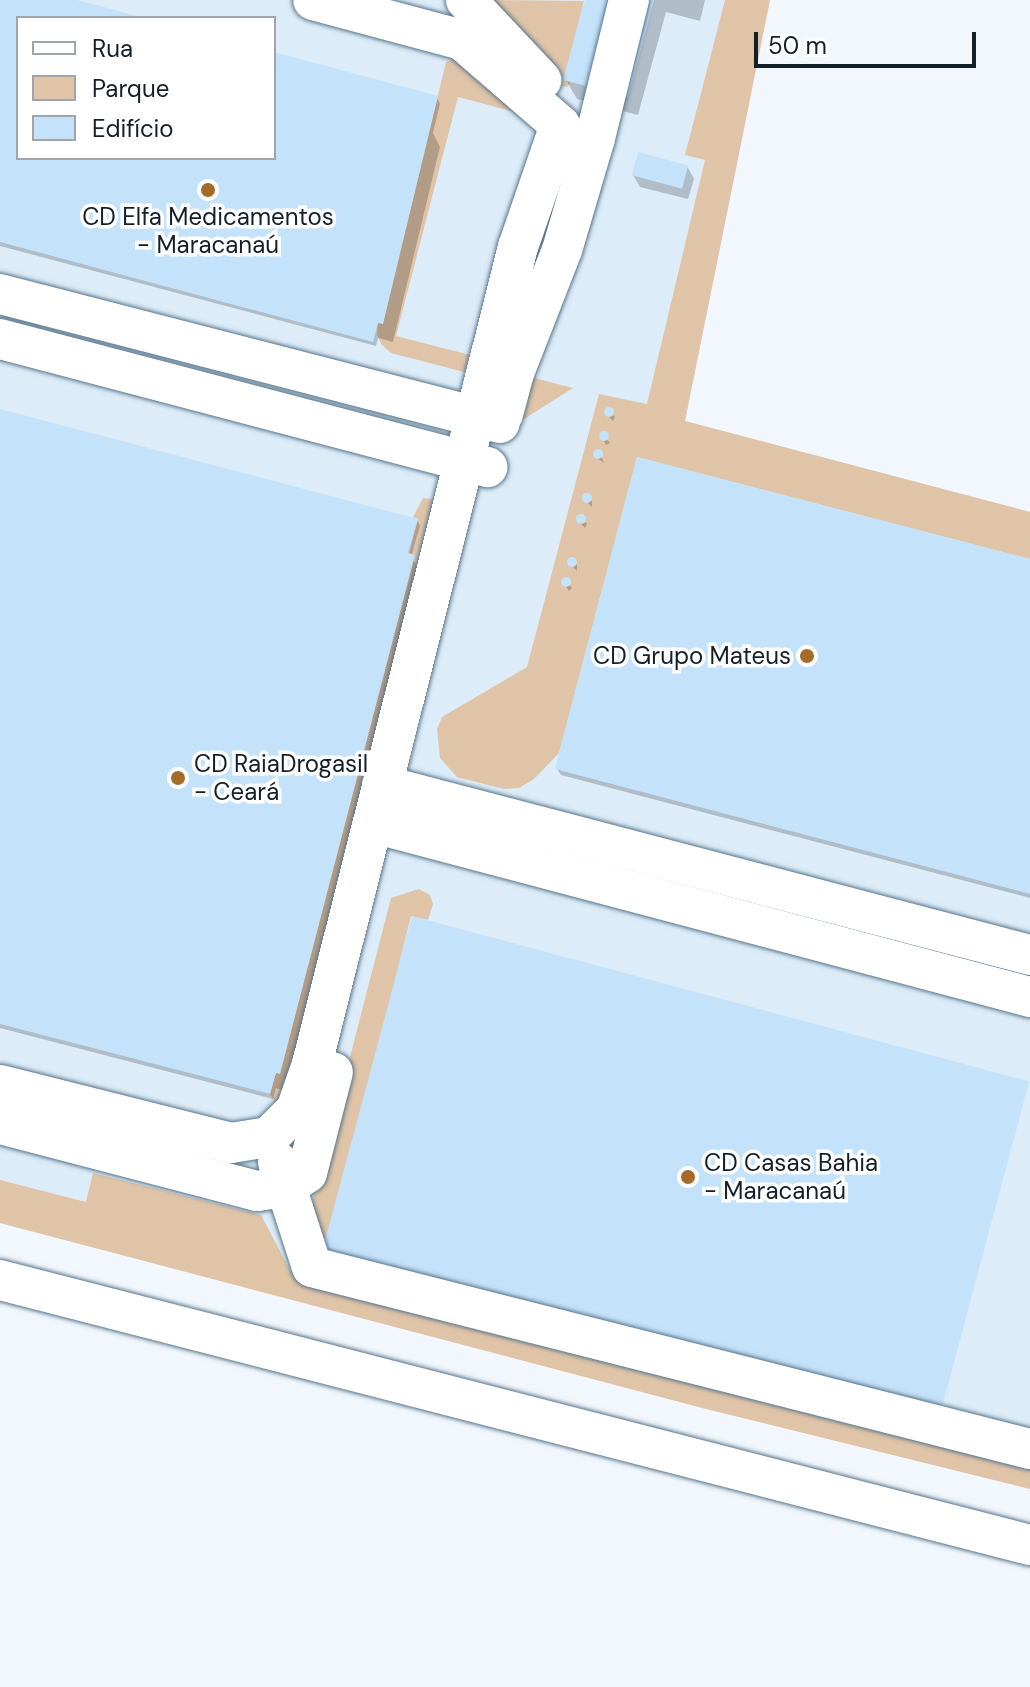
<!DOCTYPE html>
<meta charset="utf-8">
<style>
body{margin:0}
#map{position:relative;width:1030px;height:1687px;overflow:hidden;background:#f1f7fc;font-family:"DM Sans",sans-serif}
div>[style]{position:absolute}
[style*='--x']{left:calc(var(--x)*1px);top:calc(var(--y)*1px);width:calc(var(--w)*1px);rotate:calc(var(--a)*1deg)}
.built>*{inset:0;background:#dcecf8}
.green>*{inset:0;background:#e0c4a7}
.shadow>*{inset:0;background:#0003}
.building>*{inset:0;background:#c4e2f9;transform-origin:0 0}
.round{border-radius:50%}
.roads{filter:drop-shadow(0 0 2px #58758c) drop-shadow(0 0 2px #58758c)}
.minor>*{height:40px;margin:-20px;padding:0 20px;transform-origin:20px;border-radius:20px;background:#fff}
.dots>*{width:22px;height:22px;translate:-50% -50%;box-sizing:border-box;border:4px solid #fff;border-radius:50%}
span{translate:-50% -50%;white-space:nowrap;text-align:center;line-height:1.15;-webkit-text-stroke:7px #fff;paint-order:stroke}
.poi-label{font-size:24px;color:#131f29}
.right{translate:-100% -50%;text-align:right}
.left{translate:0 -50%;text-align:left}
.legend{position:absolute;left:16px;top:16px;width:260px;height:144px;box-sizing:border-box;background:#fff;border:2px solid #a1a5a9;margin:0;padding:10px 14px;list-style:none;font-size:24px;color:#131f29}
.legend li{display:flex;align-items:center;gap:16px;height:40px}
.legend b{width:40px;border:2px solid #a1a5a9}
.scale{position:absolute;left:754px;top:32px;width:222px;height:36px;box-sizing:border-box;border:4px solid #131f29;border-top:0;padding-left:10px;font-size:24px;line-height:28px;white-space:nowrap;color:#131f29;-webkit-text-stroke:6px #fff;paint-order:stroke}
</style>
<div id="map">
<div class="built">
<i style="clip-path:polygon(evenodd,0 0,770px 0,685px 421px,1030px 512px,1030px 1489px,0 1223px,0 0,18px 18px,274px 18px,274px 158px,18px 158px,18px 18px)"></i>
</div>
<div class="green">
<i style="clip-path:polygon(494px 0,584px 1px,564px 80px,571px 82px,567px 87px,561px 86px)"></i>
<i style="clip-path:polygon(725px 0,770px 0,685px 421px,1030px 512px,1030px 559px,637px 457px,559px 753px,534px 779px,519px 788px,504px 789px,457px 777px,440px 758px,437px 729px,442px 717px,527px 667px,599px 394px,647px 404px,705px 160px,685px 155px)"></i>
<i style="clip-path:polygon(462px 55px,537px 118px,458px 97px,396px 336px,474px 356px,470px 369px,464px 372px,391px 353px,381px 344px,377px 334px,378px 323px,383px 323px,446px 62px)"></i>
<i style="clip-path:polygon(526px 376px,573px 388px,513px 426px)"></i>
<i style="clip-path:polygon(423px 498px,437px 500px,285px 1102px,275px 1103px,270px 1094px,276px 1073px,280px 1073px,418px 519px,413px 517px)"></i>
<i style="clip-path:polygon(419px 889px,430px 895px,433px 904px,428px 920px,411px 916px,330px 1241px,314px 1234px,308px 1220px,391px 898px)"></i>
<i style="clip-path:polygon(93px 1173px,261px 1215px,291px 1272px,1030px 1464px,1030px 1489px,706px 1409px,0 1223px,0 1180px,86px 1202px)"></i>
</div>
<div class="shadow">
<i style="clip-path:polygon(0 0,69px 0,137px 18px,18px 18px,18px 158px,274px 158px,274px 54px,437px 98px,440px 104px,433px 133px,440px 147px,393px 342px,378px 338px,376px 346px,0 246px)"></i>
<i style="clip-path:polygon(587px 0,705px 0,700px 21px,666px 12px,638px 115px,577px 99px,566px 80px)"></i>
<i style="clip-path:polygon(687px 166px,694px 179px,688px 199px,640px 187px,633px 175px)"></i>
<i style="clip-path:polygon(607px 410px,615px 417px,613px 421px,606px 414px)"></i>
<i style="clip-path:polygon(0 411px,417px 520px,420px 526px,411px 557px,424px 576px,290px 1092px,276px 1088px,273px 1099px,0 1028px)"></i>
<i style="clip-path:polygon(604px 434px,607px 439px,610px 443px,606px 445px,603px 439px)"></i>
<i style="clip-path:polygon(599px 452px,602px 458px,604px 463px,596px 457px)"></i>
<i style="clip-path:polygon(589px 496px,592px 502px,592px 507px,586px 501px,585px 497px)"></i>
<i style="clip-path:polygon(580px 517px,587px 524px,585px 528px,578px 521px)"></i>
<i style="clip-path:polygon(574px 559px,577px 565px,577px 571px,571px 565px)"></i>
<i style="clip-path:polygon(1030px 562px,1030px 898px,561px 775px,557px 769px)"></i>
<i style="clip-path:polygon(566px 580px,572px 588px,569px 591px,563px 582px)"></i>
</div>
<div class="building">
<i style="clip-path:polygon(0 0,77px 0,141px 17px,18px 18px,18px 158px,274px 158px,274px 52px,438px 96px,383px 324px,378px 323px,373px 342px,0 242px)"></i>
<i style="clip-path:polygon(585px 0,654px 0,628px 97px,563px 80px)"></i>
<i style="left:638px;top:152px;width:52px;height:24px;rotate:15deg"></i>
<i class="round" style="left:604px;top:407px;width:10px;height:10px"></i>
<i style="clip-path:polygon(0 409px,418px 519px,408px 553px,415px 555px,280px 1074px,276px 1073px,270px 1094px,0 1024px)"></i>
<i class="round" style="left:599px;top:431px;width:10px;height:10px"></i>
<i class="round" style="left:593px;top:449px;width:10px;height:10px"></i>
<i style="clip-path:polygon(637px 457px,1030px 559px,1030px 894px,555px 769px)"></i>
<i class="round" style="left:582px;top:493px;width:10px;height:10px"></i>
<i class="round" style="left:576px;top:514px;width:10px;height:10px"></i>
<i class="round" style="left:567px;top:557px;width:10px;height:10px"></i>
<i class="round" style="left:561px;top:577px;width:10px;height:10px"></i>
<i style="left:412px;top:916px;width:639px;height:350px;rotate:15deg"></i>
</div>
<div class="roads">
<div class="minor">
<i style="--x:466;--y:0;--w:110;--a:46.8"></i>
<i style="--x:0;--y:294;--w:516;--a:14.47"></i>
<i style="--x:0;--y:339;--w:504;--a:14.73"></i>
<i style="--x:503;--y:414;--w:42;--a:-75"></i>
<i style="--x:514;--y:373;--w:132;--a:-68.7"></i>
<i style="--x:562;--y:250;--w:117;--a:-73.6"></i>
<i style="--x:595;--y:138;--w:142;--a:-76.2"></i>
<i style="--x:382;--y:785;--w:670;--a:14.7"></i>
<i style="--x:373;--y:823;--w:680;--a:14.83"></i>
<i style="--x:0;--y:1085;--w:238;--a:14.1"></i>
<i style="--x:231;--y:1143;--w:38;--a:-9"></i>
<i style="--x:269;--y:1137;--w:38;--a:-45"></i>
<i style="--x:296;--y:1110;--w:49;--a:-70.8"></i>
<i style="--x:312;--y:1064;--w:843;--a:-75.85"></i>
<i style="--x:518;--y:247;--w:129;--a:-71"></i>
<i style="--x:560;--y:125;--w:130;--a:-139.1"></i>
<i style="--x:462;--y:40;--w:154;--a:-165"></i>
<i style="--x:0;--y:1124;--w:266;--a:14.6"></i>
<i style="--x:257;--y:1191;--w:29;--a:-8"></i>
<i style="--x:286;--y:1187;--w:25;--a:-34"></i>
<i style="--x:307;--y:1173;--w:104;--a:-75.6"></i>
<i style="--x:278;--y:1162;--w:110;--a:72.1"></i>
<i style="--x:312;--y:1267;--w:741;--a:14.22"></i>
<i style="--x:0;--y:1280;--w:1064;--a:14.43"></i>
</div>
</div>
<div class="dots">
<i style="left:208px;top:190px;background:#a46c28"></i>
<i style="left:807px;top:656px;background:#a46c28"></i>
<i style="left:178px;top:778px;background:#a46c28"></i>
<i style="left:688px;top:1177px;background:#a46c28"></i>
</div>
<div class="poi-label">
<span style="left:208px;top:231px">CD Elfa Medicamentos<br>- Maracanaú</span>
<span class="right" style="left:791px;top:656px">CD Grupo Mateus</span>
<span class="left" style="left:194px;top:778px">CD RaiaDrogasil<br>- Ceará</span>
<span class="left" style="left:704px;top:1177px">CD Casas Bahia<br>- Maracanaú</span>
</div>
<ul class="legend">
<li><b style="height:10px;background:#fff"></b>Rua</li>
<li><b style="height:22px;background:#e0c4a7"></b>Parque</li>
<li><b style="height:22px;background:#c4e2f9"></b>Edifício</li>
</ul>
<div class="scale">50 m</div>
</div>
